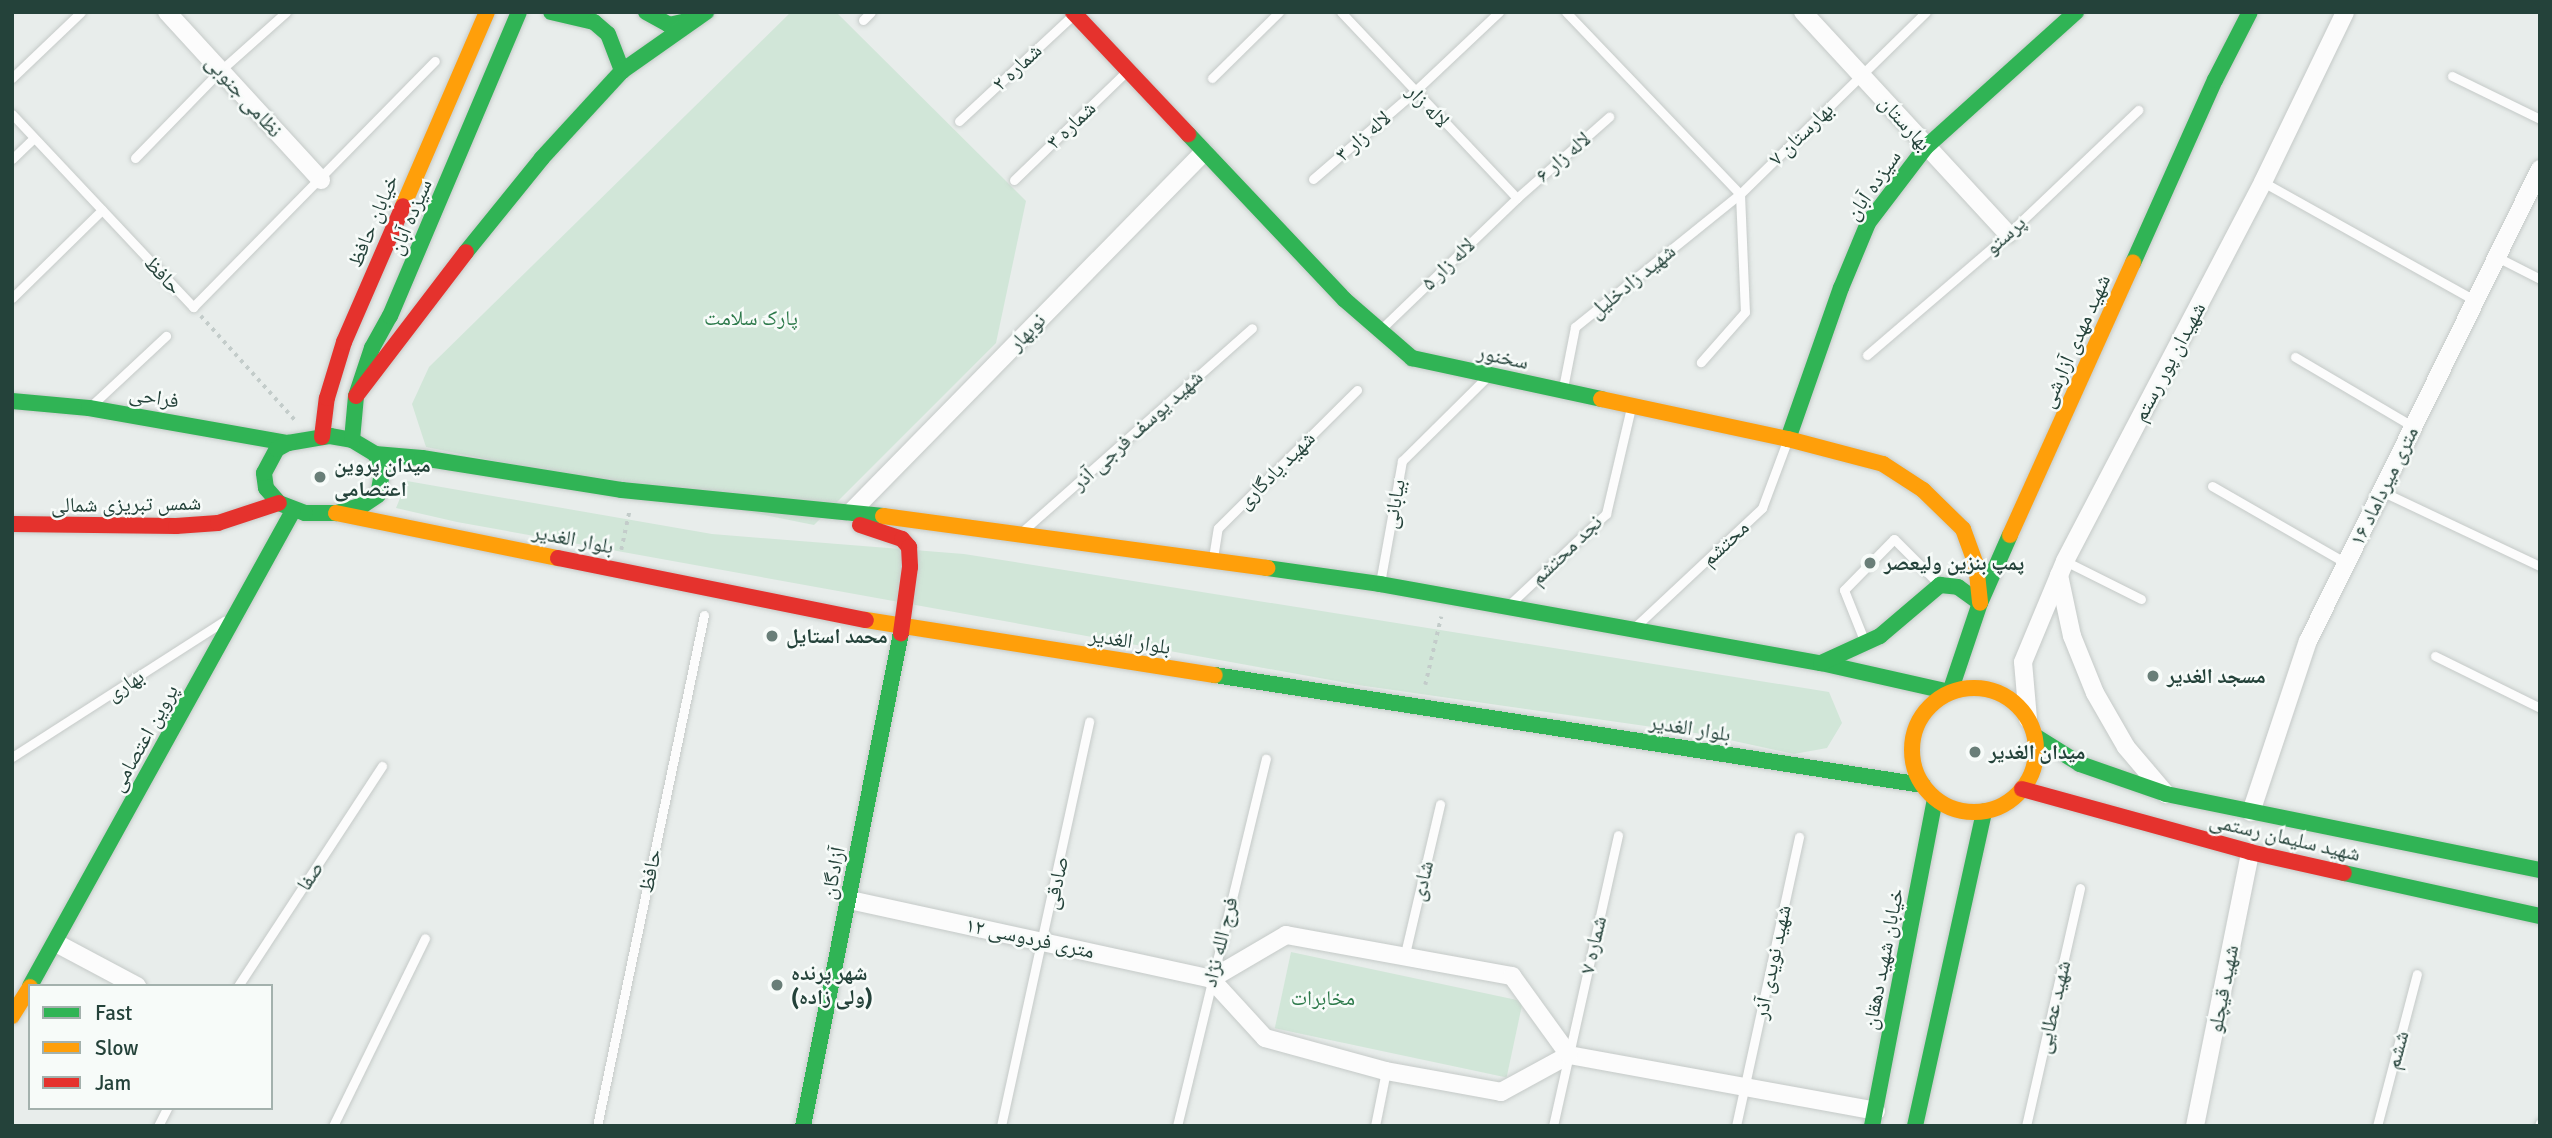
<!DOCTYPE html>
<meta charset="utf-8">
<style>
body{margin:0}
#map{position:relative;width:2552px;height:1138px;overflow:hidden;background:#e8edeb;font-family:Signika,"Noto Naskh Arabic",sans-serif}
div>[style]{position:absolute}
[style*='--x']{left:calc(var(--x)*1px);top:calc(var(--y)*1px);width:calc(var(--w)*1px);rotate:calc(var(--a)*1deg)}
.green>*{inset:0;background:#d1e6d8;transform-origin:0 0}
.path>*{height:3.5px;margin-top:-1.75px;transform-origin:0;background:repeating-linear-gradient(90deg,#c3ccca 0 3.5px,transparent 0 8.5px)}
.roads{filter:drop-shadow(0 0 2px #c5cac8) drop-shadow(0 0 2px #c5cac8)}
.lane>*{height:9px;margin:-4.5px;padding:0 4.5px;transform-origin:4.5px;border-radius:4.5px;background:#fcfcfc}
.street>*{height:18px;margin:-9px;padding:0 9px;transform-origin:9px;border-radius:9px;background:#fcfcfc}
.fast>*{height:16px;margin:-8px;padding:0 8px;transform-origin:8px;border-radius:8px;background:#30b455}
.slow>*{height:16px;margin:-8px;padding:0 8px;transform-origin:8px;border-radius:8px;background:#ff9f0a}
.slow>.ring{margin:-8px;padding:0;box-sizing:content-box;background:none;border:16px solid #ff9f0a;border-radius:50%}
.jam>*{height:16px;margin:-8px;padding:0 8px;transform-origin:8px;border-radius:8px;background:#e5322d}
.dots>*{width:19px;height:19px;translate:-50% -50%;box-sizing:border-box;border:4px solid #f7fbf9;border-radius:50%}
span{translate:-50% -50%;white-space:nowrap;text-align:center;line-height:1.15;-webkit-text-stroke:5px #f7fbf9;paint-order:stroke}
.street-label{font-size:21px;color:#24423a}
.park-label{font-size:21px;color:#2d7a4b}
.poi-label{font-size:21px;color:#24423a;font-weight:700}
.left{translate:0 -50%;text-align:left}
.frame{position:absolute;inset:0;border:14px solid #24423a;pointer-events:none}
.legend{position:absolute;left:28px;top:984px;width:245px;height:126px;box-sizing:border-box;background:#f7fbf9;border:2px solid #a3b1ad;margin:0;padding:9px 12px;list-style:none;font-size:21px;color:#24423a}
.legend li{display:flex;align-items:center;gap:14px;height:35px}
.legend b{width:35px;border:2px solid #a3b1ad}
</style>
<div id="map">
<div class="green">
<i style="clip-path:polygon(791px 12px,836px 12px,1026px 201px,996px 343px,814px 525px,426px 447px,412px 404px,429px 367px)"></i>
<i style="clip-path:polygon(407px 481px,712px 534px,964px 554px,1829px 692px,1842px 723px,1827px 748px,1794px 754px,1702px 734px,1358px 685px,457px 522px,396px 508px)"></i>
<i style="left:1291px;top:952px;width:237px;height:78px;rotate:12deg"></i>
</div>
<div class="path">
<i style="--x:201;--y:316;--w:140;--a:47.9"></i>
<i style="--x:621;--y:550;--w:38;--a:-78"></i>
<i style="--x:1425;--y:685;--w:70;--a:-76.8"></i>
</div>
<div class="roads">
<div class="lane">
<i style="--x:1341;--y:12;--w:256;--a:46.6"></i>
<i style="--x:1566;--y:12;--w:252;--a:46.3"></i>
<i style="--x:1740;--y:194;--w:118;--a:87.6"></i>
<i style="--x:1745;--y:312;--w:67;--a:131.3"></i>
<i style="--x:863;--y:20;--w:11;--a:-45"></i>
<i style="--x:2452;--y:76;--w:98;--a:26"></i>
<i style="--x:12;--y:78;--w:95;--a:-43.7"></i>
<i style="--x:1212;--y:78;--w:94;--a:-44.6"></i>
<i style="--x:12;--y:114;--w:265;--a:46.8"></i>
<i style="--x:193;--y:307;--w:345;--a:-45.5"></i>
<i style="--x:959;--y:121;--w:154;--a:-42.9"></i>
<i style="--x:135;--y:158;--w:123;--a:-45.7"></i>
<i style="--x:221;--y:70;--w:87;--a:-41.7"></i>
<i style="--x:12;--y:159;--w:30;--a:-44"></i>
<i style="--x:1313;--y:179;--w:133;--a:-40.7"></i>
<i style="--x:1414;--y:92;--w:117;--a:-43.3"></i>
<i style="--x:1014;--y:180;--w:156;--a:-44"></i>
<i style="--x:2263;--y:182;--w:244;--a:29.2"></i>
<i style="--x:2497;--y:257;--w:48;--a:27.1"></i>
<i style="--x:12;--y:298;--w:126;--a:-44.4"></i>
<i style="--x:1381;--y:329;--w:189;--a:-43.9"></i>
<i style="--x:1517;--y:198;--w:123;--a:-41.4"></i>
<i style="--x:1867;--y:355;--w:186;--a:-40.6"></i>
<i style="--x:2008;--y:234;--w:180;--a:-43.6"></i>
<i style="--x:2295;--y:357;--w:138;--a:30.5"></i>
<i style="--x:1563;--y:388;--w:62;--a:-78.9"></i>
<i style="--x:1575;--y:327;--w:212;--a:-38.9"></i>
<i style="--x:1740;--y:194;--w:260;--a:-44.4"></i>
<i style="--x:93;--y:404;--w:100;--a:-43"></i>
<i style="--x:2212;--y:486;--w:155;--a:29.9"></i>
<i style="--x:2381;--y:491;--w:176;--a:25.3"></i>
<i style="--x:1025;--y:529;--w:303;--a:-41.5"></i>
<i style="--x:1213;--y:558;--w:30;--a:-81"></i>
<i style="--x:1218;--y:528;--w:196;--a:-44.8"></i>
<i style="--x:2065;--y:561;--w:85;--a:26.6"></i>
<i style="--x:1380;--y:583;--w:124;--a:-79.8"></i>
<i style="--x:1402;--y:461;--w:117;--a:-44.7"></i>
<i style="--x:1510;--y:604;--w:132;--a:-43.2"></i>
<i style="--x:1606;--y:514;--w:110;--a:-76.8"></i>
<i style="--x:1635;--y:627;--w:174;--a:-43.1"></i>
<i style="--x:1762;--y:508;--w:72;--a:-69.5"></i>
<i style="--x:1864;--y:640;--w:54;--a:-111.8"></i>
<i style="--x:1844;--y:590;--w:71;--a:-45.6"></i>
<i style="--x:1894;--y:539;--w:64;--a:45"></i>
<i style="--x:2435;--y:656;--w:117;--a:26.3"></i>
<i style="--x:12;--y:757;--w:252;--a:-32.7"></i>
<i style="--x:1404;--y:958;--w:158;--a:-76.8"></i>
<i style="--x:238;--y:986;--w:263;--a:-56.8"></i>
<i style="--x:158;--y:1126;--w:20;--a:-63"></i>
<i style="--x:333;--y:1126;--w:209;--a:-63.9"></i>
<i style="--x:597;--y:1126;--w:522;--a:-78.17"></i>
<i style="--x:1001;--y:1126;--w:414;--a:-77.7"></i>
<i style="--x:1177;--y:1126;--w:378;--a:-76.4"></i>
<i style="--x:1375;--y:1126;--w:56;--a:-78.7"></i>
<i style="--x:1553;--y:1126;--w:298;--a:-77.4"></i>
<i style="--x:1736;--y:1126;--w:296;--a:-77.7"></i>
<i style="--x:2026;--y:1126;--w:244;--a:-77.2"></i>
<i style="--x:2377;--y:1126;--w:157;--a:-75.3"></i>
<i style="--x:2539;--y:1126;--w:3;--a:-72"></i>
</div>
<div class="street">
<i style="--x:167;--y:12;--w:228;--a:47.5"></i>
<i style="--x:1803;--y:12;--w:302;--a:47.3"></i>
<i style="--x:851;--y:512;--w:504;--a:-45.56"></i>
<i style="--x:2059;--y:575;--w:62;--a:78"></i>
<i style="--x:2072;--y:636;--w:61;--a:68"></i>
<i style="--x:2095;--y:693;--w:62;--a:60.1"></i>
<i style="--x:2126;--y:747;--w:62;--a:49.6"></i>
<i style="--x:2028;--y:719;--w:57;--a:-95"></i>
<i style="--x:2023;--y:662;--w:109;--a:-67.4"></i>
<i style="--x:2065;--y:561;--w:428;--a:-62.4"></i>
<i style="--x:2263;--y:182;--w:189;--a:-64.2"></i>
<i style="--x:2251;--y:812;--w:180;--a:-71.6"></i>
<i style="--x:2308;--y:641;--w:526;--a:-63.82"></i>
<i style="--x:850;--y:900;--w:370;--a:12.3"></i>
<i style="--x:56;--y:943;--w:92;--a:28"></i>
<i style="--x:1211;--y:979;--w:80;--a:47.5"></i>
<i style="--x:1265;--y:1038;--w:125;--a:15.3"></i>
<i style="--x:1386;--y:1071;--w:117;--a:10.3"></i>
<i style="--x:1501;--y:1092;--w:77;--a:-28.6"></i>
<i style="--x:1569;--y:1055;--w:312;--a:10.3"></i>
<i style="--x:1211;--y:979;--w:87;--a:-30.4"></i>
<i style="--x:1286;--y:935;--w:230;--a:10.3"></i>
<i style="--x:1512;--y:976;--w:97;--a:54.2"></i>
<i style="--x:2195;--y:1126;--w:279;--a:-78.6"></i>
</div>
<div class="fast">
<i style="--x:551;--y:12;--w:44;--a:13.1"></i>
<i style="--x:594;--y:22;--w:18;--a:41"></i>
<i style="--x:608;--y:34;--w:40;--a:69"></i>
<i style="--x:646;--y:12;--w:26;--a:29"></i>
<i style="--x:669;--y:25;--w:27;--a:-13"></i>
<i style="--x:1188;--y:134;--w:228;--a:46.6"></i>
<i style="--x:1345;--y:300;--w:89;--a:40.9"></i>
<i style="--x:1412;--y:358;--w:193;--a:12.2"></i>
<i style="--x:466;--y:252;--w:121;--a:-51"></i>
<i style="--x:542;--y:158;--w:118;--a:-47.4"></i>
<i style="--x:622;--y:71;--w:103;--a:-35.1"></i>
<i style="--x:2133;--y:263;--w:201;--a:-65.9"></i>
<i style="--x:2215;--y:80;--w:76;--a:-62.8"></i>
<i style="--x:12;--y:401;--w:77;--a:5.2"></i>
<i style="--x:89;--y:408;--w:202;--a:10"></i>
<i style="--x:288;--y:443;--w:43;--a:-9.5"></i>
<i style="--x:330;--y:436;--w:22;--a:10"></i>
<i style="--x:352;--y:440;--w:27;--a:31"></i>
<i style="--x:375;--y:454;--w:15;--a:58"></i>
<i style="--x:383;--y:467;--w:28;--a:100"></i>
<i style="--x:378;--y:495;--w:18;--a:146"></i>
<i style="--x:363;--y:505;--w:28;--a:163"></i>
<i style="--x:336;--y:513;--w:31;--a:180"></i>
<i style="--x:305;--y:513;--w:28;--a:-159"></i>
<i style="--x:279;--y:503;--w:20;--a:-131"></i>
<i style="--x:266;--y:488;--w:15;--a:-98"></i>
<i style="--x:264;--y:473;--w:27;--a:-62"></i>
<i style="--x:277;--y:449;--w:13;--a:-29"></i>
<i style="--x:1788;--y:439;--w:160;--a:-70.7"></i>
<i style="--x:1841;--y:288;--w:70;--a:-67.4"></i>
<i style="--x:1868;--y:223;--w:96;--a:-52.7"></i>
<i style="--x:1926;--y:147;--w:202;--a:-42"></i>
<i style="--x:352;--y:440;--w:44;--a:-84.8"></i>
<i style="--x:356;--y:396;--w:51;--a:-71.6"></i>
<i style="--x:372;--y:348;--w:37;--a:-61"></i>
<i style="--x:390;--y:316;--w:330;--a:-67"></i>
<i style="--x:375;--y:454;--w:47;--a:4.9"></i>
<i style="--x:422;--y:458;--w:203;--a:9.1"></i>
<i style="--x:622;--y:490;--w:262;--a:5.7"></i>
<i style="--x:1267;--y:568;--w:114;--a:8.1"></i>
<i style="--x:1380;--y:584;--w:448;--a:10.2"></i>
<i style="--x:1821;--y:663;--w:132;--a:12.7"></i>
<i style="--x:1950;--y:692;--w:94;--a:-71.4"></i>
<i style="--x:1980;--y:603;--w:74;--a:-66.2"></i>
<i style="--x:1821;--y:663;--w:65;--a:-24.6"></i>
<i style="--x:1880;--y:636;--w:79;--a:-40.4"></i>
<i style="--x:1940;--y:585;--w:18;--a:6"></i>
<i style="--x:1958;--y:587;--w:27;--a:36"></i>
<i style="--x:1215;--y:675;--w:716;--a:8.84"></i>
<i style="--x:2035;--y:736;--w:53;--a:31.9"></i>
<i style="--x:2080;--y:764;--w:91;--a:19.2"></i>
<i style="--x:2166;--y:794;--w:382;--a:11.5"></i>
<i style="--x:2344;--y:873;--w:201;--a:12.4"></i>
<i style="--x:30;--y:986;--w:543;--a:-61.03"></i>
<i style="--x:803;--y:1126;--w:503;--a:-78.76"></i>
<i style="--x:1872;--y:1126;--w:333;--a:-79.1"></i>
<i style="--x:1915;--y:1126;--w:322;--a:-77.6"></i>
</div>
<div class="slow">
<i style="--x:403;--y:206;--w:211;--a:-66.6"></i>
<i style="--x:1601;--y:399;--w:191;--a:12.1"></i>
<i style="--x:1788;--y:439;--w:98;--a:14.7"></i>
<i style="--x:1883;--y:464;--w:48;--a:33"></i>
<i style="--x:1923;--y:490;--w:56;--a:44.3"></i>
<i style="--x:1963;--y:529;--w:37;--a:70"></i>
<i style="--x:1976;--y:564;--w:39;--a:84"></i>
<i style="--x:336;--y:513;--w:227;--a:11.5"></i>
<i style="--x:883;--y:516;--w:388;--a:7.7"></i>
<i style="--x:2010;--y:535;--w:299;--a:-65.7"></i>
<i style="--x:866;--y:620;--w:353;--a:9"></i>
<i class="ring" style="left:1912px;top:688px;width:108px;height:108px"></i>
<i style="--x:12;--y:1016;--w:34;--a:-58"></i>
</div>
<div class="jam">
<i style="--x:1073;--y:12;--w:168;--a:46.7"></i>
<i style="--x:356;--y:396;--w:181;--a:-52.6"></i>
<i style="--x:322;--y:437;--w:39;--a:-83"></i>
<i style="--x:327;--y:398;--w:59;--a:-73.1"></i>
<i style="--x:344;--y:342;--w:148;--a:-66.5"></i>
<i style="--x:12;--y:524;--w:164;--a:0.7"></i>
<i style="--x:176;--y:526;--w:42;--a:-4.1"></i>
<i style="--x:218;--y:523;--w:64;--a:-18.2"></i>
<i style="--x:860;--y:525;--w:44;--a:18.4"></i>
<i style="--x:902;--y:539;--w:11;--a:49"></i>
<i style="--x:909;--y:547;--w:20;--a:87"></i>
<i style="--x:910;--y:567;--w:67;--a:97.8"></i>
<i style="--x:558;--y:558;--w:314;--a:11.4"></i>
<i style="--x:2022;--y:789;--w:237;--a:15.4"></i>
<i style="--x:2250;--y:852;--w:96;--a:12.6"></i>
</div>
</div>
<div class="dots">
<i style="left:320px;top:477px;background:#697e78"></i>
<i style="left:1870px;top:563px;background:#697e78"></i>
<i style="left:772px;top:636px;background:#697e78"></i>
<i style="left:2153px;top:676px;background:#697e78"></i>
<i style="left:1975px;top:752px;background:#697e78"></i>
<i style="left:777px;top:985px;background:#697e78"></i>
</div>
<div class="street-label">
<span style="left:1017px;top:67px;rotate:-43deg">شماره ۲</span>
<span style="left:244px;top:96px;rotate:48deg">نظامی جنوبی</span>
<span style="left:1428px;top:106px;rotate:46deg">لاله زار</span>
<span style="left:1905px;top:123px;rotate:48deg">بهارستان</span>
<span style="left:1071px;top:125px;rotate:-44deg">شماره ۳</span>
<span style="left:1801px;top:134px;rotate:-44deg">بهارستان ۷</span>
<span style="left:1363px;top:136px;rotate:-41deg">لاله زار ۳</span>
<span style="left:1563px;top:157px;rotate:-41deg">لاله زار ۶</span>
<span style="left:1873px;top:185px;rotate:-55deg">سیزده آبان</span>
<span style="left:410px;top:217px;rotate:-67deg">سیزده آبان</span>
<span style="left:373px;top:221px;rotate:-67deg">خیابان حافظ</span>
<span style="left:2005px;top:235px;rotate:-42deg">پرستو</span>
<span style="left:1448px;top:264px;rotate:-44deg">لاله زار ۵</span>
<span style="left:163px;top:275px;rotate:47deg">حافظ</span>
<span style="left:1632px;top:281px;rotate:-39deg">شهید زادخلیل</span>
<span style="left:1027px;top:332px;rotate:-46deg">نوبهار</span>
<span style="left:2075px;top:341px;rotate:-66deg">شهید مهدی آزارشی</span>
<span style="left:1503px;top:357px;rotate:12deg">سخنور</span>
<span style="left:2169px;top:362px;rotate:-62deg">شهیدان پور رستم</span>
<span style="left:154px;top:397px;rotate:9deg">فراحی</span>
<span style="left:1137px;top:430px;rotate:-42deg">شهید یوسف فرجی آذر</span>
<span style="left:1276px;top:470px;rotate:-45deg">شهید یادگاری</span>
<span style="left:2384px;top:486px;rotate:-64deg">۱۶ متری میرداماد</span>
<span style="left:126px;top:504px;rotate:-1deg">شمس تبریزی شمالی</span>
<span style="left:1394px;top:504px;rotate:-80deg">بیابانی</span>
<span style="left:573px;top:539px;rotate:11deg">بلوار الغدیر</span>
<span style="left:1725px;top:543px;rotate:-43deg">محتشم</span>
<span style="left:1566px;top:550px;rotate:-44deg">نجد محتشم</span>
<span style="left:1130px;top:641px;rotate:9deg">بلوار الغدیر</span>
<span style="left:125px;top:685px;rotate:-33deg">بهاری</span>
<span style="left:1690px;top:728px;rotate:9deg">بلوار الغدیر</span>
<span style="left:144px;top:738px;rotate:-61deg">پروین اعتصامی</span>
<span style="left:2285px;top:837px;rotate:13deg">شهید سلیمان رستمی</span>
<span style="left:650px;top:871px;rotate:-78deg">حافظ</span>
<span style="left:833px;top:873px;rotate:-79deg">آزادگان</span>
<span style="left:310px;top:876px;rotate:-57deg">صفا</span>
<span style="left:1422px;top:881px;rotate:-77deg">شادی</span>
<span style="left:1056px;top:883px;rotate:-78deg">صادقی</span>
<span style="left:1030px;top:938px;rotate:12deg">۱۲ متری فردوسی</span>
<span style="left:1220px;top:942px;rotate:-76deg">فرج الله نژاد</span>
<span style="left:1593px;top:945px;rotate:-77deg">شماره ۷</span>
<span style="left:1883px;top:959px;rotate:-79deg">خیابان شهید دهقان</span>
<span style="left:1772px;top:962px;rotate:-78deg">شهید نویدی آذر</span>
<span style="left:2223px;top:989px;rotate:-79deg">شهید قیچلو</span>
<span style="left:2053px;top:1007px;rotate:-77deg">شهید عطایی</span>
<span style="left:2397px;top:1050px;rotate:-75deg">ششم</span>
</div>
<div class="park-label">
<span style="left:751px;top:318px">پارک سلامت</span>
<span style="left:1323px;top:998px">مخابرات</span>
</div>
<div class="poi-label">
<span class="left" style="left:334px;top:477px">میدان پروین<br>اعتصامی</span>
<span class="left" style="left:1884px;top:563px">پمپ بنزین ولیعصر</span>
<span class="left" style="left:786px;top:636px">محمد استایل</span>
<span class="left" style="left:2167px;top:676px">مسجد الغدیر</span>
<span class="left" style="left:1989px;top:752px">میدان الغدیر</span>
<span class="left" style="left:791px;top:985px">شهر پرنده<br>(ولی زاده)</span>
</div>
<div class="frame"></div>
<ul class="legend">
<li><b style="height:9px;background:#30b455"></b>Fast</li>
<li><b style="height:9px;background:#ff9f0a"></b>Slow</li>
<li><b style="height:9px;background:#e5322d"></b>Jam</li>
</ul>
</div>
